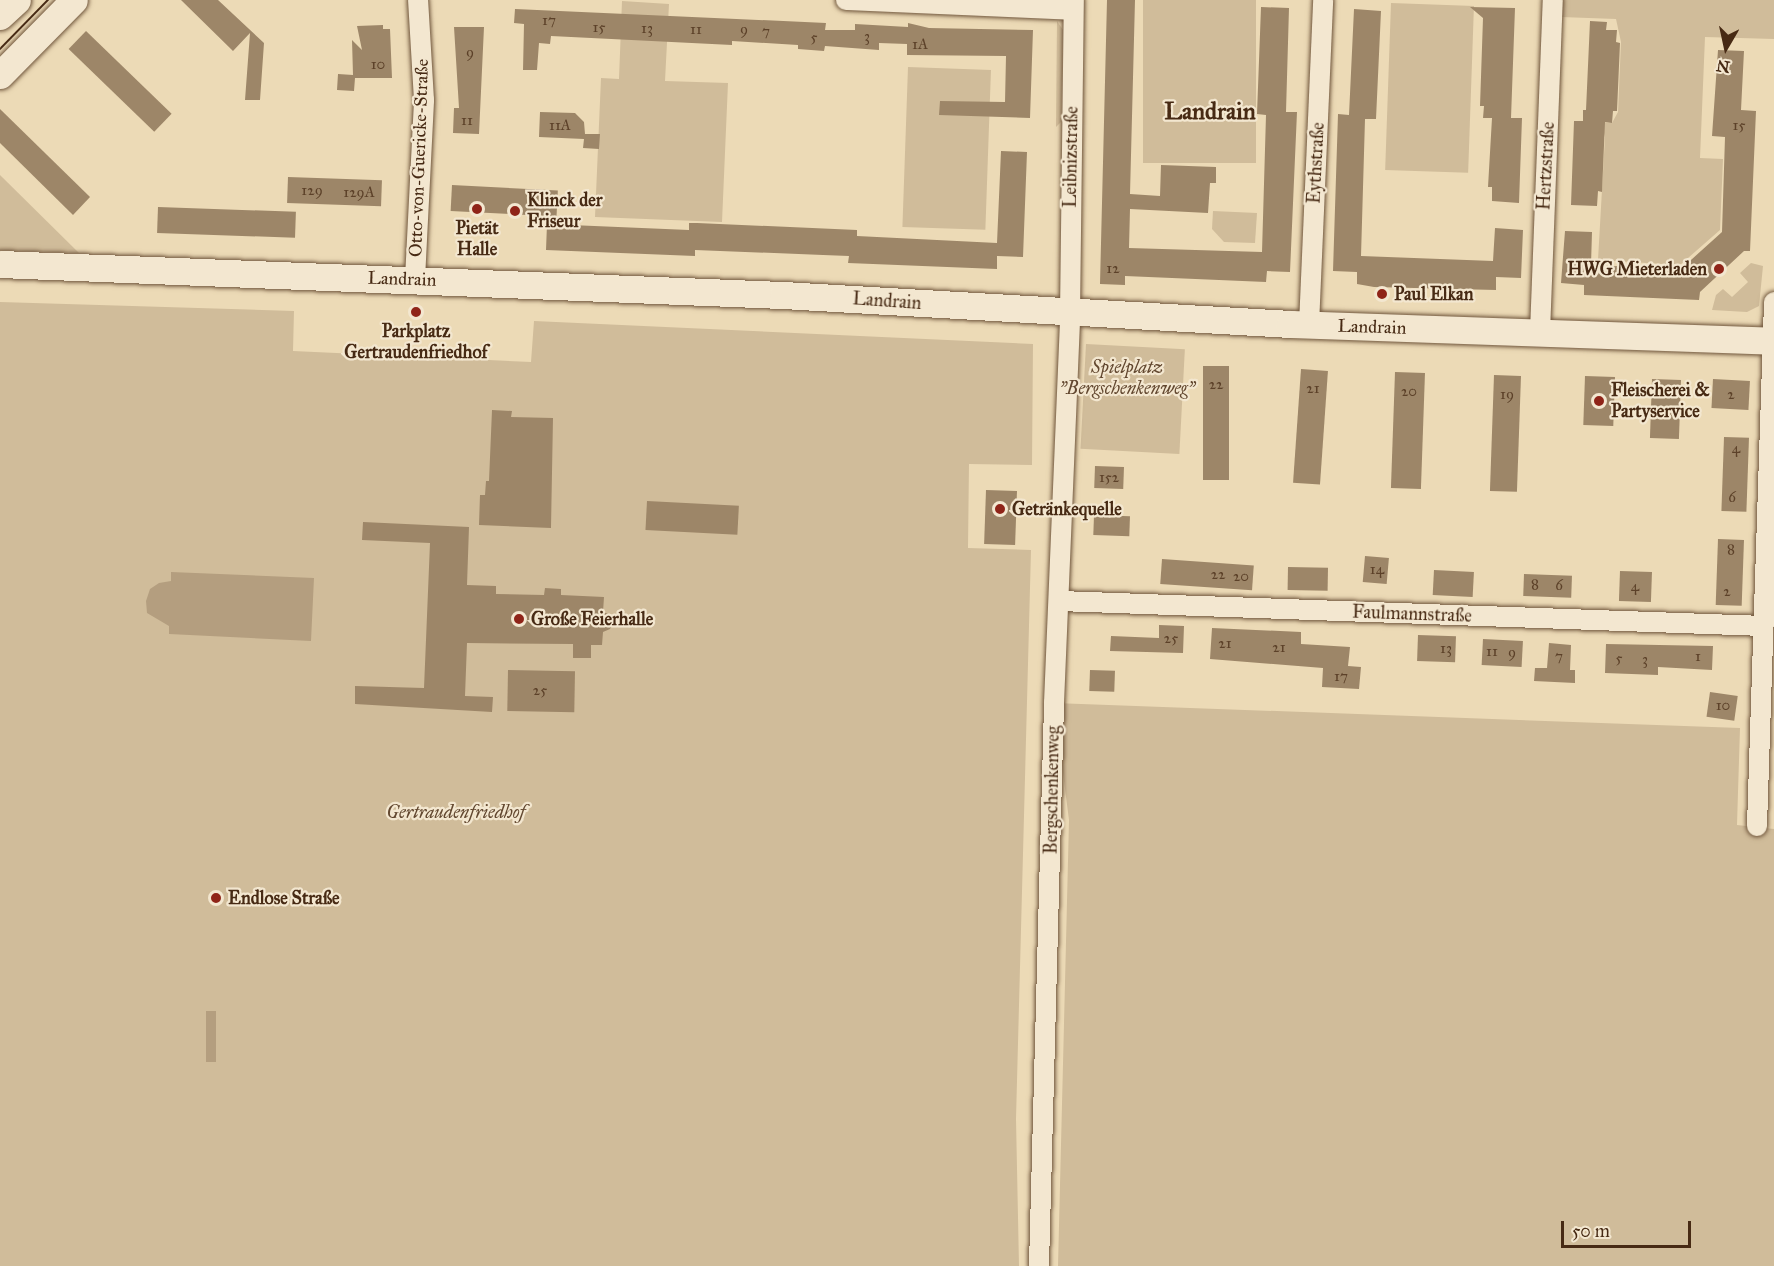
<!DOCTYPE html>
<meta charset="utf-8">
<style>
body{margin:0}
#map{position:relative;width:1774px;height:1266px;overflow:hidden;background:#ecdab6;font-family:"IM FELL Great Primer",serif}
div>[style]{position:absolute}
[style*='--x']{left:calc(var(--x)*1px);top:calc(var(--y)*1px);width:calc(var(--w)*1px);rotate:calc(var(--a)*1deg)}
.green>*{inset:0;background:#d0bc9a;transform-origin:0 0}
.water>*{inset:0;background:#b49e7f;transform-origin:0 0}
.building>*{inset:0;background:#9d8668;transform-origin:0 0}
.roads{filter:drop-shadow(0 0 2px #70563c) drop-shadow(0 0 2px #70563c)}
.street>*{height:20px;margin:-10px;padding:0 10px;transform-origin:10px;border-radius:10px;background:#f3e7d0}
.secondary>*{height:27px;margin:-13.5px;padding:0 13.5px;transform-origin:13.5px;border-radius:13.5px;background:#f3e7d0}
.tram>*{height:1.5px;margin:-0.75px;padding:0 0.75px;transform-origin:0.75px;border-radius:0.75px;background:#472a14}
.dots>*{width:16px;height:16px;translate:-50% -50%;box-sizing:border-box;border:3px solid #f3e7d0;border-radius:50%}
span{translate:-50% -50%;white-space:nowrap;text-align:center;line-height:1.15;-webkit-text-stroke:4.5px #f3e7d0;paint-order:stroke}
.number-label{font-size:15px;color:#5c4129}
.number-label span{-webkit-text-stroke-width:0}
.street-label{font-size:18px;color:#472a14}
.poi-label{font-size:18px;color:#472a14;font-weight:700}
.left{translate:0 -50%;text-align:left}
.right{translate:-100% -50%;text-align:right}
.park-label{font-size:18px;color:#62472f;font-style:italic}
.district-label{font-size:24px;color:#472a14;font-weight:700}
.north{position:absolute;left:1696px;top:18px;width:60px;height:60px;-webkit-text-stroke:4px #f3e7d0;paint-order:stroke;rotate:189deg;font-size:16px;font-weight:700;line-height:24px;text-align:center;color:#472a14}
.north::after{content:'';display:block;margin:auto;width:21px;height:27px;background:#472a14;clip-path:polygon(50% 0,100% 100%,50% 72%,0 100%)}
.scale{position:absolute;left:1561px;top:1221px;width:130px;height:27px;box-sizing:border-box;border:3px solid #472a14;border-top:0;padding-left:8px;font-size:18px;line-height:21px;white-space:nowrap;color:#472a14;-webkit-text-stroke:4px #f3e7d0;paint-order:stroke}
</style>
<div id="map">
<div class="green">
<i style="left:1143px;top:0;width:113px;height:163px"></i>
<i style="clip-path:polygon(1562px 0,1774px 0,1774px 39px,1705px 37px,1700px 158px,1723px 159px,1720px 230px,1680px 265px,1598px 260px,1605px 137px,1601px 122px,1612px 123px,1618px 112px,1621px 42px,1616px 19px,1561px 17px)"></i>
<i style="clip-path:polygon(622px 1px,669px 4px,665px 81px,728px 83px,722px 222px,595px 217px,601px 78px,619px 79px)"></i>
<i style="left:1391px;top:3px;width:83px;height:167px;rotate:2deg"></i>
<i style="clip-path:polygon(1057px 21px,1063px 30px,1061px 122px,1056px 127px)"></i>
<i style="left:908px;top:67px;width:83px;height:160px;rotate:2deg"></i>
<i style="clip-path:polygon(0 175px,79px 253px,0 250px)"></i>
<i style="clip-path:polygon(1213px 211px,1257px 213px,1255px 243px,1224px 242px,1212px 229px)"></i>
<i style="clip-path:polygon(1751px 263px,1763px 266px,1759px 306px,1747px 312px,1712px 310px,1716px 295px,1723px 289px,1732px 297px,1748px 282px,1740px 273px)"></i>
<i style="clip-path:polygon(0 302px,294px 311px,293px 351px,531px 362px,534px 321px,1033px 344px,1032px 465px,969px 464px,968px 548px,1031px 550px,1016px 1119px,1019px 1266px,0 1266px)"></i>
<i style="left:1086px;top:344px;width:99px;height:105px;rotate:3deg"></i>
<i style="clip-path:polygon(1054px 703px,1740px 728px,1737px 825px,1774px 829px,1774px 1266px,1058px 1266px,1069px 820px)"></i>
</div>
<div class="water">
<i style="clip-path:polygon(171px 572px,314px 578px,311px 641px,169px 634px,169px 626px,147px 613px,146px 601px,150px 589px,159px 583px,171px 581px)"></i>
<i style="left:206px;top:1011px;width:10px;height:51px"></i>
</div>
<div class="building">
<i style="clip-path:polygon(181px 0,218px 0,264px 43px,260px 100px,245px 100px,250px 33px,233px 51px)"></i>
<i style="clip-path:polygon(1107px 0,1135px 0,1130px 194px,1160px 196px,1161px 165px,1216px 167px,1216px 183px,1210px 183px,1208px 213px,1130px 209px,1129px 248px,1262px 252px,1266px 115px,1257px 114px,1261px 7px,1289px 8px,1286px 112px,1297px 112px,1290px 272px,1267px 271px,1266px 282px,1125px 276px,1125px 285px,1100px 284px)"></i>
<i style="clip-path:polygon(1470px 7px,1515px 8px,1511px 118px,1522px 118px,1519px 203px,1492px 201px,1492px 187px,1488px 187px,1492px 118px,1483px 118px,1484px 106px,1480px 106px,1483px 18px)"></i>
<i style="clip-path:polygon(515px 9px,826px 23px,825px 30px,855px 30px,855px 24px,908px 27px,908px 23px,929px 28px,1033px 30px,1030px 118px,939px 115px,940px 101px,1005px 102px,1006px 56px,907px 55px,907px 44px,879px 43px,879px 50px,825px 46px,824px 51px,798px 49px,798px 45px,732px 41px,732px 45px,551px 36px,550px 44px,539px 43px,537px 70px,523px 70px,524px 24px,514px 23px)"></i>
<i style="clip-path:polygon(1354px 9px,1381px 11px,1376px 119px,1365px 119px,1361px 256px,1493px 261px,1495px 228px,1523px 230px,1521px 278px,1496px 277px,1496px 290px,1374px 287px,1357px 284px,1357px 272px,1333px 271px,1338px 114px,1349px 115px)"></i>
<i style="clip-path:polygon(1590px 21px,1607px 22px,1606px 30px,1617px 30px,1616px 42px,1620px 43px,1617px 111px,1613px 111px,1612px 123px,1605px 122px,1602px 192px,1598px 191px,1597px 206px,1571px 205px,1574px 121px,1583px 121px,1583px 110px,1586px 110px)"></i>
<i style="clip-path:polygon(383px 25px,383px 29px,390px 29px,392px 78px,355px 78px,354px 91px,337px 90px,338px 74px,353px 75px,352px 40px,362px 50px,357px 26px)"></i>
<i style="clip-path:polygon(454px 27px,484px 27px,479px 134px,453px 133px,454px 108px,459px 108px)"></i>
<i style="left:86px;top:31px;width:119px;height:25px;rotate:44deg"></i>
<i style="clip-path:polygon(1718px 50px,1744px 51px,1741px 110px,1756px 111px,1750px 251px,1744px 251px,1700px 292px,1699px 300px,1584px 295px,1584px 285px,1561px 283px,1565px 231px,1592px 232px,1591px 265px,1681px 269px,1722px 232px,1725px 137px,1712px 136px)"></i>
<i style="clip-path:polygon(0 109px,90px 197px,73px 215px,0 143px)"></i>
<i style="clip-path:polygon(540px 112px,575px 113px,584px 122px,585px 134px,600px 134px,599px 149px,583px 148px,584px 139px,539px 137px)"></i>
<i style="clip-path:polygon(1001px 151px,1027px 152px,1023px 257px,997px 256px,997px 269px,848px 263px,849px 256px,823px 255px,695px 250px,695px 256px,546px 250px,547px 224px,689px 230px,689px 223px,697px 223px,857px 230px,857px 236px,997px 243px)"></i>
<i style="left:288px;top:177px;width:94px;height:26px;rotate:2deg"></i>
<i style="left:452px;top:185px;width:106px;height:26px;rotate:3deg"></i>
<i style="left:158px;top:207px;width:138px;height:26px;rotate:2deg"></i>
<i style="left:1203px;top:366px;width:26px;height:114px"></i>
<i style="left:1301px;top:369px;width:27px;height:114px;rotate:4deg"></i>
<i style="left:1395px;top:372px;width:30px;height:116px;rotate:2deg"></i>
<i style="left:1494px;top:375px;width:27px;height:116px;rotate:2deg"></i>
<i style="left:1585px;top:376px;width:30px;height:49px;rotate:2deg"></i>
<i style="left:1652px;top:379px;width:29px;height:59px;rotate:2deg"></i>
<i style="left:1713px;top:379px;width:37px;height:29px;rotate:3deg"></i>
<i style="clip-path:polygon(492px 410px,512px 411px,511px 417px,553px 418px,551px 528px,479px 525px,480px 495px,485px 495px,486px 481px,489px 481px)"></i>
<i style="left:1724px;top:437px;width:25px;height:74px;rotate:2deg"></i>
<i style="left:1095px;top:466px;width:29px;height:22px;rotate:2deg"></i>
<i style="left:986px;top:490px;width:31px;height:54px;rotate:2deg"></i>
<i style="left:647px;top:501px;width:92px;height:29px;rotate:3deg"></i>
<i style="left:1094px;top:515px;width:36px;height:20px;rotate:2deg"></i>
<i style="clip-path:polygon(363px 522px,469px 527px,467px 585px,496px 586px,496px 594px,544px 595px,545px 588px,561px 589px,561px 595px,604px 597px,603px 612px,611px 615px,613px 622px,610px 629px,603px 632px,602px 645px,591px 645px,591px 658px,573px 658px,573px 644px,467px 643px,465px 696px,493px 697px,492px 712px,355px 704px,355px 686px,424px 688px,430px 543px,362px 540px)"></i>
<i style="left:1718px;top:539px;width:26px;height:66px;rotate:2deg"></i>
<i style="left:1365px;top:556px;width:24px;height:26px;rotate:5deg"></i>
<i style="left:1162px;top:559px;width:92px;height:25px;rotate:4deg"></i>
<i style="left:1288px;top:567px;width:40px;height:23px;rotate:1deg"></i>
<i style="left:1434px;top:570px;width:40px;height:25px;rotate:3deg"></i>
<i style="left:1620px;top:571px;width:32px;height:30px;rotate:2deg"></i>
<i style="left:1524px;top:574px;width:48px;height:22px;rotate:2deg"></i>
<i style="clip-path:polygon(1159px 625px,1184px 626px,1183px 653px,1110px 651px,1111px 636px,1159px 638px)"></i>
<i style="clip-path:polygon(1212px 628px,1301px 632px,1301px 644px,1350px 647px,1348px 666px,1361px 667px,1359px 689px,1322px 687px,1323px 668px,1210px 659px)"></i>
<i style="left:1418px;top:635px;width:38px;height:26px;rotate:2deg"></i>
<i style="left:1483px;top:639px;width:40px;height:26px;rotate:3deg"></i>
<i style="clip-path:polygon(1549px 643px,1571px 645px,1570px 670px,1575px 670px,1575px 683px,1534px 681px,1535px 668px,1547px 668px)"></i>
<i style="clip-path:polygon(1606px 644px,1713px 646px,1712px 670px,1658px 667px,1658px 675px,1605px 673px)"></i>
<i style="left:508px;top:670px;width:67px;height:41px;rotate:1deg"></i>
<i style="left:1090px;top:670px;width:25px;height:21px;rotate:2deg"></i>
<i style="left:1710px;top:692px;width:28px;height:25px;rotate:8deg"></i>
</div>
<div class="roads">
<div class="street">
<i style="--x:846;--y:0;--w:227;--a:2.5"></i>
<i style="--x:415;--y:279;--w:179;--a:-87.1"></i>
<i style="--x:424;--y:100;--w:100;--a:-93.4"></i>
<i style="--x:1309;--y:325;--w:325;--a:-87.5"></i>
<i style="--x:1540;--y:332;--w:332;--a:-87.8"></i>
<i style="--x:1059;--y:601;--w:705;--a:2.03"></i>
<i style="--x:1757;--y:826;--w:524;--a:-88.14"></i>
<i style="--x:1039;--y:1266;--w:563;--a:-88.47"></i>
<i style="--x:1054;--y:703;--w:389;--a:-87.6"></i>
<i style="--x:1070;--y:314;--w:314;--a:-89.3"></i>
</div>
<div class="secondary">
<i style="--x:0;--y:16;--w:23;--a:-43"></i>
<i style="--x:0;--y:75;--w:105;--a:-45.4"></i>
<i style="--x:0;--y:264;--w:784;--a:2.27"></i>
<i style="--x:783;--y:295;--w:508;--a:3.27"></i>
<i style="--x:1290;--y:324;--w:484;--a:2"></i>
</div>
</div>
<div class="tram">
<i style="--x:0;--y:49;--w:69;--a:-45.6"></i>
</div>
<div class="dots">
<i style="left:477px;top:209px;background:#8f2418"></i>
<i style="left:515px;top:211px;background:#8f2418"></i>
<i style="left:1719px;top:269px;background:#8f2418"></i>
<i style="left:1382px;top:294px;background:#8f2418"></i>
<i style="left:416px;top:312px;background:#8f2418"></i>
<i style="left:1599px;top:401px;background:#8f2418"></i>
<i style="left:1000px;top:509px;background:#8f2418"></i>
<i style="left:519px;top:619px;background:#8f2418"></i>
<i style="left:216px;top:898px;background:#8f2418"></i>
</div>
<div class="number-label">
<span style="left:549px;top:21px">17</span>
<span style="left:599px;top:28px">15</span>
<span style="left:647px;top:29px">13</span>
<span style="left:696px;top:30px">11</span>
<span style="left:744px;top:30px">9</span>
<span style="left:766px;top:32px">7</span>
<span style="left:867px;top:37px">3</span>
<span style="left:814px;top:38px">5</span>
<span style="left:920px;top:45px">1A</span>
<span style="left:470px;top:53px">9</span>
<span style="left:378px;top:65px">10</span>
<span style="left:467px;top:121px">11</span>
<span style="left:560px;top:126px">11A</span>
<span style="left:1739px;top:126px">15</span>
<span style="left:312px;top:191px">129</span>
<span style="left:359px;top:193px">129A</span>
<span style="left:1113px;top:269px">12</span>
<span style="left:1216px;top:385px">22</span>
<span style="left:1313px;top:389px">21</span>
<span style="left:1409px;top:392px">20</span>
<span style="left:1507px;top:395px">19</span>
<span style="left:1731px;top:395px">2</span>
<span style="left:1736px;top:449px">4</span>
<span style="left:1109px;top:478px">152</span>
<span style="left:1732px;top:498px">6</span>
<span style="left:1731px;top:550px">8</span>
<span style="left:1377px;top:570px">14</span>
<span style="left:1218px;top:575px">22</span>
<span style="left:1241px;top:577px">20</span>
<span style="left:1535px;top:585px">8</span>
<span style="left:1559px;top:586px">6</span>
<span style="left:1635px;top:587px">4</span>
<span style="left:1727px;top:592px">2</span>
<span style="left:1171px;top:639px">25</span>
<span style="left:1225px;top:644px">21</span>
<span style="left:1279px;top:648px">21</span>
<span style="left:1446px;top:649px">13</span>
<span style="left:1492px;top:652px">11</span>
<span style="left:1512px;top:653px">9</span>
<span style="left:1559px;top:657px">7</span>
<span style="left:1698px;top:657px">1</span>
<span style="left:1619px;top:659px">5</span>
<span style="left:1645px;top:660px">3</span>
<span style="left:1341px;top:677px">17</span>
<span style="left:540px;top:691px">25</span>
<span style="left:1723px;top:706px">10</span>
</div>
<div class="street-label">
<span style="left:1071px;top:157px;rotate:-89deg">Leibnizstraße</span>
<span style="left:419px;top:158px;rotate:-88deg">Otto-von-Guericke-Straße</span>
<span style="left:1316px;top:163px;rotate:-87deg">Eythstraße</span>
<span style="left:1546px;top:166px;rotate:-87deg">Hertzstraße</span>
<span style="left:402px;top:279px;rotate:2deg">Landrain</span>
<span style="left:887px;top:301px;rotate:4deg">Landrain</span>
<span style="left:1372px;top:327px;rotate:2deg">Landrain</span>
<span style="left:1412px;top:614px;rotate:2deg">Faulmannstraße</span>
<span style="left:1052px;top:790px;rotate:-89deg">Bergschenkenweg</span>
</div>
<div class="poi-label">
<span class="left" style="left:527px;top:211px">Klinck der<br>Friseur</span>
<span style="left:477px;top:239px">Pietät<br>Halle</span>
<span class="right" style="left:1707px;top:269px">HWG Mieterladen</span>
<span class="left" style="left:1394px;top:294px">Paul Elkan</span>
<span style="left:416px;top:342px">Parkplatz<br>Gertraudenfriedhof</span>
<span class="left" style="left:1611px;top:401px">Fleischerei &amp;<br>Partyservice</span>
<span class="left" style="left:1012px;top:509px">Getränkequelle</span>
<span class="left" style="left:531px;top:619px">Große Feierhalle</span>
<span class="left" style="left:228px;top:898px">Endlose Straße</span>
</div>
<div class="park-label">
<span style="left:1127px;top:378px">Spielplatz<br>"Bergschenkenweg"</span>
<span style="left:456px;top:812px">Gertraudenfriedhof</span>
</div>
<div class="district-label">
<span style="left:1210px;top:112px">Landrain</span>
</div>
<div class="north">N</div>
<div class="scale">50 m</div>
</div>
